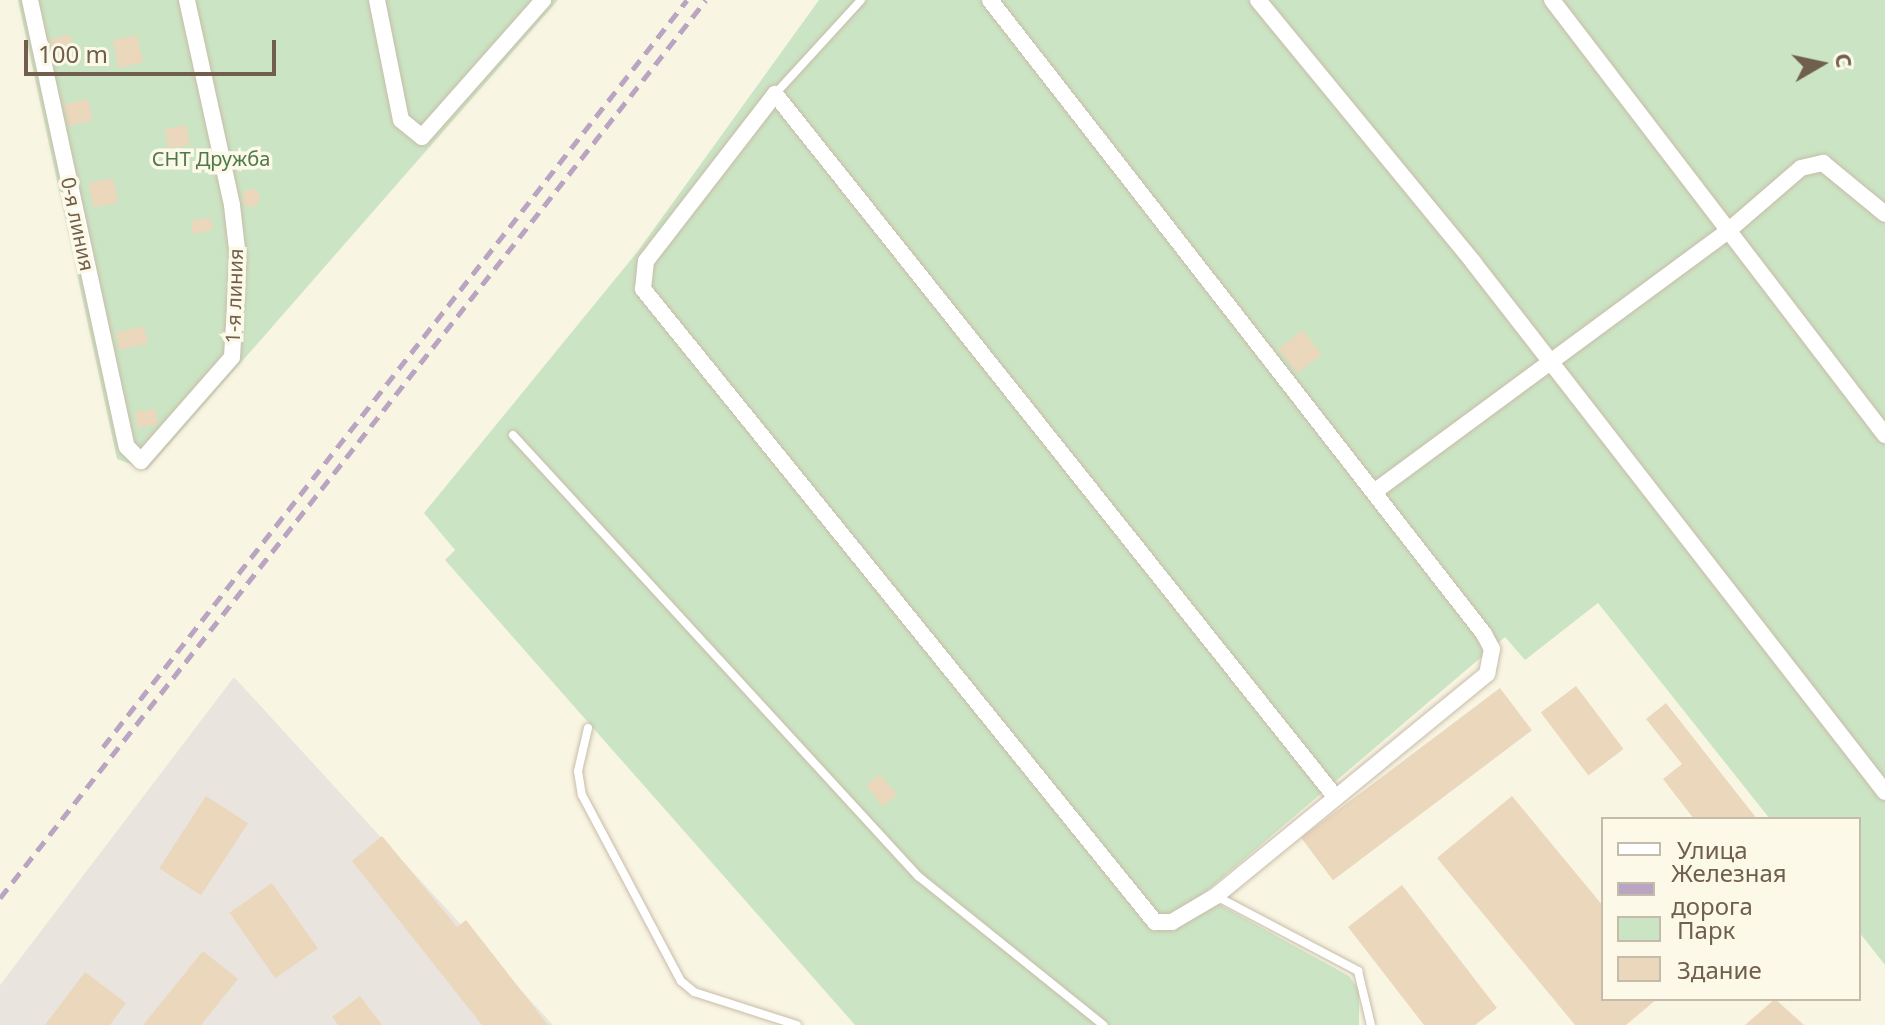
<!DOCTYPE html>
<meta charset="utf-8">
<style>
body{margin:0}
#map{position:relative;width:1885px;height:1025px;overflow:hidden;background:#f9f5e3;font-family:"Noto Sans",sans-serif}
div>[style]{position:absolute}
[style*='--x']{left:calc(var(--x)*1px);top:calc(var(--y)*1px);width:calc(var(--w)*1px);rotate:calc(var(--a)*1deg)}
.industrial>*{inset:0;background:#e9e5de}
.green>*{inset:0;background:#cbe5c4}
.building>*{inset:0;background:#ead7bc;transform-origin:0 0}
.round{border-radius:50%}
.roads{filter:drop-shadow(0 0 2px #c7bca9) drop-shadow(0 0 2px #c7bca9)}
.lane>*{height:8px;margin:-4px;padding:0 4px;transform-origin:4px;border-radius:4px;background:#fff}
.street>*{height:16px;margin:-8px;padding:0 8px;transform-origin:8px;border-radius:8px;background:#fff}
.rail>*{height:5px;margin-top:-2.5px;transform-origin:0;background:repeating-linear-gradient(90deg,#b9a4c1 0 12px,transparent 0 20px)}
span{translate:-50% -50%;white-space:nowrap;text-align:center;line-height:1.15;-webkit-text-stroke:7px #fdf9e9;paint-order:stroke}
.park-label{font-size:20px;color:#4d7a48}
.street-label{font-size:20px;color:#6f5f4c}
.legend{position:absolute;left:1601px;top:817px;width:260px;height:184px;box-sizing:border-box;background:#fdf9e9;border:2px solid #c4bbaa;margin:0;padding:10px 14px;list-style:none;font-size:24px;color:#6f5f4c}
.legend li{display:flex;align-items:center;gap:16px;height:40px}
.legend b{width:40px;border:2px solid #c4bbaa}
.north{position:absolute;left:1781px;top:24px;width:80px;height:80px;-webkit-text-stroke:6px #fdf9e9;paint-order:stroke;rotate:81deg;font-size:22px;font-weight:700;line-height:32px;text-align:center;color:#6f5f4c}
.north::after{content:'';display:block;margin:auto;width:28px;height:36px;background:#6f5f4c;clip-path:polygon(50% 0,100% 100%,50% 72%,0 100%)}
.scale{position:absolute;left:24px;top:40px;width:252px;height:36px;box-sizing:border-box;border:4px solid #6f5f4c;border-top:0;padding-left:10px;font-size:24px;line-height:28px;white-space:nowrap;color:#6f5f4c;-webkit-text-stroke:6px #fdf9e9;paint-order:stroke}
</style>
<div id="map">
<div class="industrial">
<i style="clip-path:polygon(234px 677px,553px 1025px,0 1025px,0 985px)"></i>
</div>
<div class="green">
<i style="clip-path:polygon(18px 0,558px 0,147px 470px,117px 459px)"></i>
<i style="clip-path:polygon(819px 0,1885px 0,1885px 965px,1859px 932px,1859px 819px,1770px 819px,1598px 603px,1525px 660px,1505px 637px,1202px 895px,1349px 976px,1359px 990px,1359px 1025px,855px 1025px,445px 560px,455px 550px,424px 513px,638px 251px)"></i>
</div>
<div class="building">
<i style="left:70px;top:35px;width:15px;height:21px;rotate:79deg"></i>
<i style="left:137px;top:35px;width:28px;height:25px;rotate:77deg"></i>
<i style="left:88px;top:99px;width:22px;height:25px;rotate:77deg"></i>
<i style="left:186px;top:125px;width:20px;height:22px;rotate:79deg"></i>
<i style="left:113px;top:178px;width:25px;height:25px;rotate:78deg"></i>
<i class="round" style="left:242px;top:189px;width:18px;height:18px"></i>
<i style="left:210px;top:217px;width:13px;height:20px;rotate:77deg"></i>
<i style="left:144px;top:326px;width:18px;height:29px;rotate:77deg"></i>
<i style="left:1303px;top:330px;width:31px;height:31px;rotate:53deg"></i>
<i style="left:156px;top:409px;width:16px;height:21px;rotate:83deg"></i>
<i style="left:1576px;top:686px;width:79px;height:44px;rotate:53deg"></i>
<i style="left:1500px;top:688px;width:53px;height:249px;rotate:53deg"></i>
<i style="clip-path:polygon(1666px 703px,1757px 819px,1694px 819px,1663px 779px,1682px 764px,1646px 719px)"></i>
<i style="left:880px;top:774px;width:27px;height:18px;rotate:51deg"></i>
<i style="left:206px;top:796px;width:50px;height:86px;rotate:33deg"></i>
<i style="clip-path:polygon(1512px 796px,1603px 906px,1603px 999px,1657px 999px,1626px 1025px,1575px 1025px,1437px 858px)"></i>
<i style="clip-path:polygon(382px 836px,457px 927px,466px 920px,548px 1025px,482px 1025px,352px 861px)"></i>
<i style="left:272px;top:883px;width:80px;height:52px;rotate:55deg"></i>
<i style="clip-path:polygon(1402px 885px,1497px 1008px,1475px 1025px,1424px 1025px,1348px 927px)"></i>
<i style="clip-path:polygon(203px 951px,238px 979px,201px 1025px,143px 1025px)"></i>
<i style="clip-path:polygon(85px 972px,126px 1003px,110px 1025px,45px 1025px)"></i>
<i style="clip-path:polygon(360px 996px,382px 1025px,338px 1025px,332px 1017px)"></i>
<i style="clip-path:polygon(1775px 999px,1804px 1025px,1745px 1025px)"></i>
</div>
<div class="roads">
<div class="lane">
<i style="--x:775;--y:94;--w:127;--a:-47.5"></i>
<i style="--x:513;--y:435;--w:599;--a:47.44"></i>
<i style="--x:918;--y:876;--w:238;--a:38.8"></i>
<i style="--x:588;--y:728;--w:44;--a:103.1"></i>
<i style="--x:578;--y:771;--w:24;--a:81"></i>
<i style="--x:582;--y:795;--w:211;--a:62"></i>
<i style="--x:681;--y:981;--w:17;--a:40"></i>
<i style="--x:694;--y:992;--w:108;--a:17.8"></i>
<i style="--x:1216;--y:896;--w:161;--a:27.8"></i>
<i style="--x:1358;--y:971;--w:56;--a:76.5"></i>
</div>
<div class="street">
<i style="--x:30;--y:0;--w:457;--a:77.8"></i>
<i style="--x:127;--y:447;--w:20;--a:45"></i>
<i style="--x:141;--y:461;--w:138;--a:-48.8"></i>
<i style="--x:232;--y:357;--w:99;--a:-86.5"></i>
<i style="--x:238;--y:258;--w:53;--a:-96.5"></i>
<i style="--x:232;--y:205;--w:210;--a:-102.4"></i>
<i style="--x:377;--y:0;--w:122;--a:78.7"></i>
<i style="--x:401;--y:120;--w:27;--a:39"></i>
<i style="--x:422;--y:137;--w:183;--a:-48.5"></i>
<i style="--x:990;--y:0;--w:804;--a:52.07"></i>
<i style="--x:1484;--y:634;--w:17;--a:62"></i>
<i style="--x:1492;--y:649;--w:25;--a:101"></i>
<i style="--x:1487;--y:674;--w:350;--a:140.7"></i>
<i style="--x:1216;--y:896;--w:51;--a:149.4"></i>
<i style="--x:1172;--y:922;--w:17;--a:180"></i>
<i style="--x:1155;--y:922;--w:814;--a:-128.97"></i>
<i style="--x:643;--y:289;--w:28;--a:-84"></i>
<i style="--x:646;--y:261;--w:211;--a:-52.3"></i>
<i style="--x:775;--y:94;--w:895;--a:51.44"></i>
<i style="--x:1258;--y:0;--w:339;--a:50.6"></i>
<i style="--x:1473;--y:262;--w:671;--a:52.14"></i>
<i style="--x:1552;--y:0;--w:548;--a:52.57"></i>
<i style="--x:1374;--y:492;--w:440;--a:-36.4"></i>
<i style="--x:1728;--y:231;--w:96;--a:-40.8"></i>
<i style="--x:1801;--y:168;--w:23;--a:-13"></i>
<i style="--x:1823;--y:163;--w:80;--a:39.4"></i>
</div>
</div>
<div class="rail">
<i style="--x:103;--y:747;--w:948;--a:-51.98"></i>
<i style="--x:0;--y:898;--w:1142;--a:-51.83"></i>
</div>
<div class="park-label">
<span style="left:211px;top:158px">СНТ Дружба</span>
</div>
<div class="street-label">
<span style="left:78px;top:224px;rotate:78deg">0-я линия</span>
<span style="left:234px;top:296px;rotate:-88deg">1-я линия</span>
</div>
<ul class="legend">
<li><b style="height:10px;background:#fff"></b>Улица</li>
<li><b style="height:10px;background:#b9a4c1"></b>Железная дорога</li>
<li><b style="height:22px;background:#cbe5c4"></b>Парк</li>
<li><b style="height:22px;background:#ead7bc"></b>Здание</li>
</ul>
<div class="north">С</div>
<div class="scale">100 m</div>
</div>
